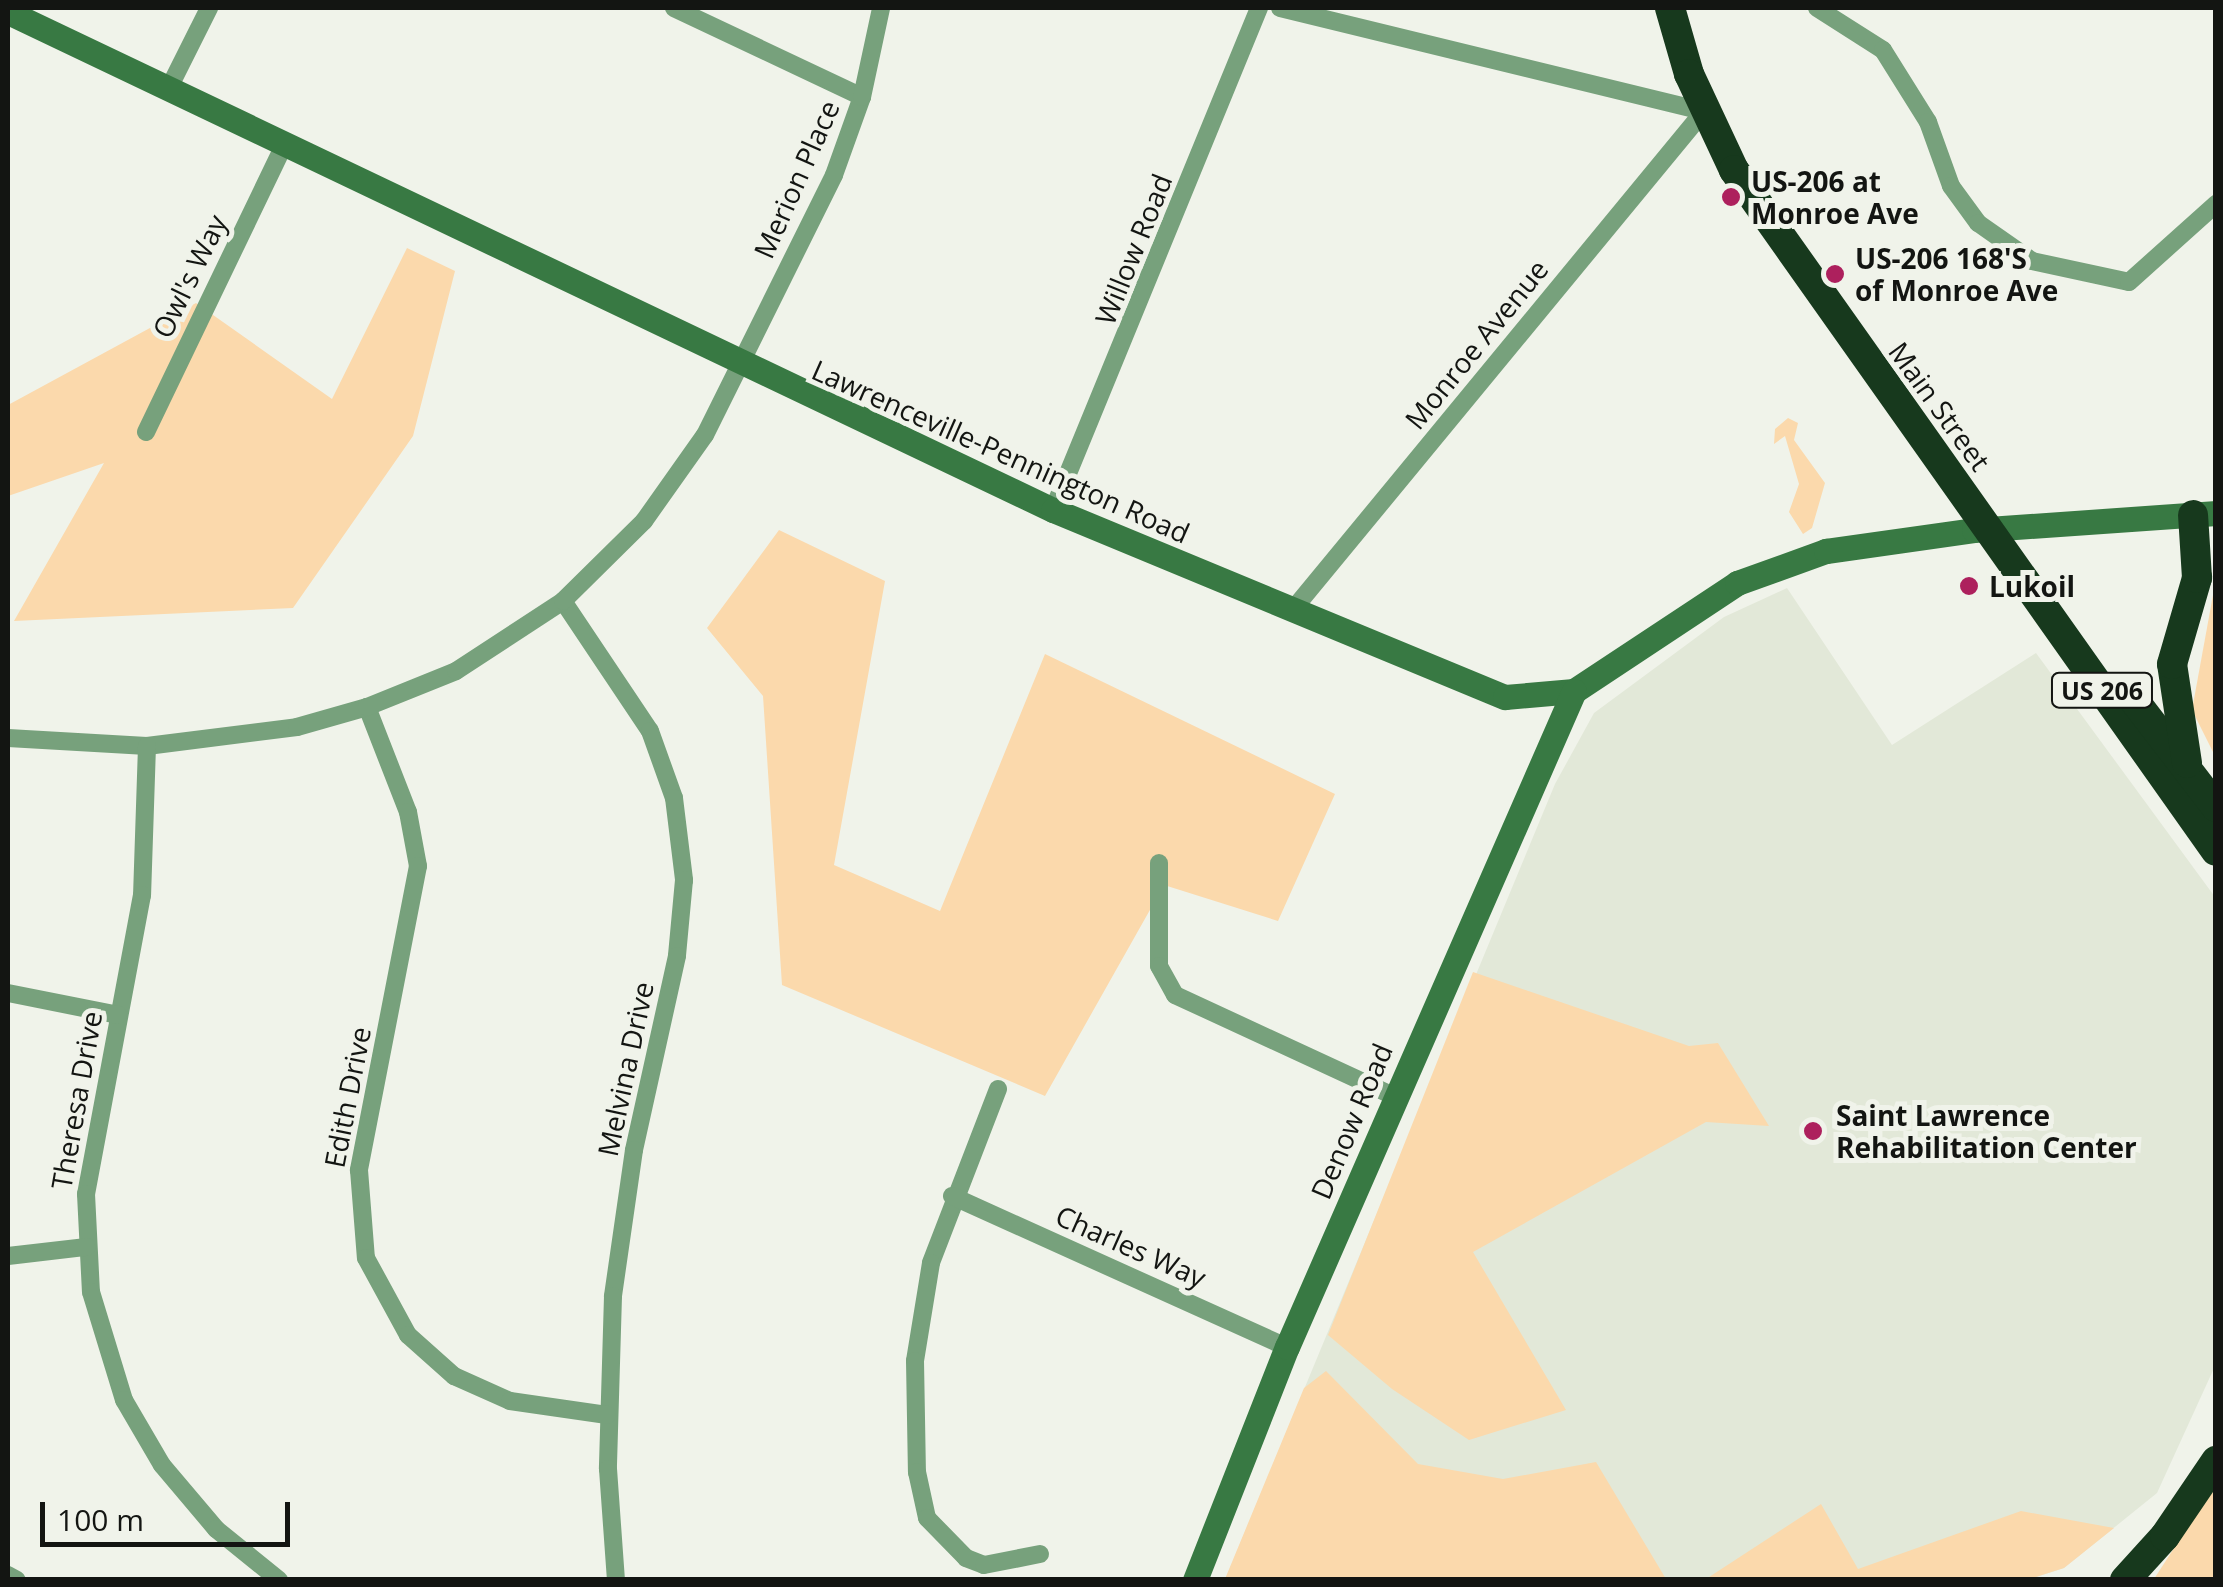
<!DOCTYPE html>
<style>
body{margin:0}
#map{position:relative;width:2223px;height:1587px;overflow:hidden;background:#f0f3ea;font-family:"Open Sans",sans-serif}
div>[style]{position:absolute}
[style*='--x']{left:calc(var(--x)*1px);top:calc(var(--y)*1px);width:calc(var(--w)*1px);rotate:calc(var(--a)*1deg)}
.built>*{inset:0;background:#e2e8d8}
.green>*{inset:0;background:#fbd9ac}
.street>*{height:18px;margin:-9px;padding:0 9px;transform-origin:9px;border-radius:9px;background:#77a17c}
.secondary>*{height:25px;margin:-12.5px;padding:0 12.5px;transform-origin:12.5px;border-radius:12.5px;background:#387943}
.highway>*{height:30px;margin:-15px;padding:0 15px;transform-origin:15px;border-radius:15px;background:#17391d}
.dots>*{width:28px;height:28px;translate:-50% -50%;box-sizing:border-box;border:5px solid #f0f3ea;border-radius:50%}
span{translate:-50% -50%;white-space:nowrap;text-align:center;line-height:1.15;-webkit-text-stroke:10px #f0f3ea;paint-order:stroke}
.shield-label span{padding:2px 8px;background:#f0f3ea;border:2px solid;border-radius:8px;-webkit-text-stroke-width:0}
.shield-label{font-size:25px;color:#131512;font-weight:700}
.street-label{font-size:28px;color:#131512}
.poi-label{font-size:28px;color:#131512;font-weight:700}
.left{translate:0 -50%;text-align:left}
.frame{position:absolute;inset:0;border:10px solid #131512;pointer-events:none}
.scale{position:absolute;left:40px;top:1502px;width:250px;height:45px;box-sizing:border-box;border:5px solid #131512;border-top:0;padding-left:12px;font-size:30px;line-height:35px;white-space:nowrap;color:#131512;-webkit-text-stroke:8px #f0f3ea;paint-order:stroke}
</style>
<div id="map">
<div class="built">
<i style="clip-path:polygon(1787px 588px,1892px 745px,2036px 653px,2215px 897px,2215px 1366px,2157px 1493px,2064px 1568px,2030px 1579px,1225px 1580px,1555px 784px,1594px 713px,1724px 617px)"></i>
</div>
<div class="green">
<i style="clip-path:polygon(407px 248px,455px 271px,413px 436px,293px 608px,14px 621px,104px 463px,8px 496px,8px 405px,196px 303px,332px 399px)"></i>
<i style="clip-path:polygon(1788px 418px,1798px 423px,1794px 440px,1825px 483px,1812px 528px,1803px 534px,1789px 512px,1799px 484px,1785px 436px,1774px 444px,1775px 429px)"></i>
<i style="clip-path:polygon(779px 530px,885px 581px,834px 865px,940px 911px,1045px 654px,1335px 794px,1278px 921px,1164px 885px,1045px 1096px,782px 985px,763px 696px,707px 628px)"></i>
<i style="clip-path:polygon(2215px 584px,2215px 756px,2192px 710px)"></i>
<i style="clip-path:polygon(1473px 972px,1689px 1046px,1718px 1043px,1769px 1126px,1706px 1122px,1473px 1252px,1566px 1410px,1469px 1440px,1392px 1389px,1328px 1335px)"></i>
<i style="clip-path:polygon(1326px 1371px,1418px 1464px,1503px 1479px,1596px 1462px,1666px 1579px,1225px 1579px,1304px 1388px)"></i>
<i style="clip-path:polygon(2215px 1485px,2215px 1579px,2154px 1579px)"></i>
<i style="clip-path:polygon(1821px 1504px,1858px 1569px,2021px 1511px,2114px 1528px,2064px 1568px,2030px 1579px,1706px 1579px)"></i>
</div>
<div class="street">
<i style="--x:674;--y:8;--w:208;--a:25.3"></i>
<i style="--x:1280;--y:8;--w:436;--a:13.7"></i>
<i style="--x:1704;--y:111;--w:649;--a:129.5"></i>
<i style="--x:1817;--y:8;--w:78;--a:32.5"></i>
<i style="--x:1883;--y:50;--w:85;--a:58"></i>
<i style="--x:1928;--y:122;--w:68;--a:70.2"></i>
<i style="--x:1951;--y:186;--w:46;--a:53.9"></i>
<i style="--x:1978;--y:223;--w:66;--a:35.1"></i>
<i style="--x:2032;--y:261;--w:99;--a:12.2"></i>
<i style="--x:2129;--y:282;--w:117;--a:-41.9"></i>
<i style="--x:168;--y:90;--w:92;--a:-63.4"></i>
<i style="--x:146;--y:432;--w:318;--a:-64.3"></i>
<i style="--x:1053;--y:510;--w:543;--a:-67.69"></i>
<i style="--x:563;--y:601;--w:156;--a:56.2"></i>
<i style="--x:650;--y:731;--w:71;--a:70.3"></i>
<i style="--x:674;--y:798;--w:83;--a:83"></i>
<i style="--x:684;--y:880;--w:76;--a:95.3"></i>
<i style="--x:677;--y:956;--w:199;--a:102.5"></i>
<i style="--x:634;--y:1150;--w:148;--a:98.2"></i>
<i style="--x:613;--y:1296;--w:173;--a:91.7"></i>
<i style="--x:608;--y:1469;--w:111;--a:85.9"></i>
<i style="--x:367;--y:707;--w:113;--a:68.7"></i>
<i style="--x:408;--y:812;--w:55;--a:79.5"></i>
<i style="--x:418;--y:866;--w:310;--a:101"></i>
<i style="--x:359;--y:1170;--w:88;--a:85.5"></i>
<i style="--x:366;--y:1258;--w:88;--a:61.4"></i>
<i style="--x:408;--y:1335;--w:62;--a:41.7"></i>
<i style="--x:454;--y:1376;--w:61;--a:24.1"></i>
<i style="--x:510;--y:1401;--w:98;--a:8.2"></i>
<i style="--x:8;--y:738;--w:139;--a:3.3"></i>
<i style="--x:147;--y:746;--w:151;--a:-7.2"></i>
<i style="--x:297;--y:727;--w:73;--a:-15.9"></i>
<i style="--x:367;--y:707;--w:96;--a:-22"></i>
<i style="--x:456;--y:671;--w:128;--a:-33.2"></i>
<i style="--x:563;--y:601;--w:114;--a:-44.6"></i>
<i style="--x:644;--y:521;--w:105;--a:-54.7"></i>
<i style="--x:705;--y:435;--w:290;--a:-63.6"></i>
<i style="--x:834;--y:175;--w:83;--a:-70.3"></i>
<i style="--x:862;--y:97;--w:91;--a:-77.9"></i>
<i style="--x:147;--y:746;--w:149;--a:91.9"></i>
<i style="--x:142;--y:895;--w:304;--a:100.6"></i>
<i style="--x:86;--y:1194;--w:98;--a:87.1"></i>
<i style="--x:91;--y:1292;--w:113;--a:73"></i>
<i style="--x:124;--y:1400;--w:75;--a:59.7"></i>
<i style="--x:162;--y:1465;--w:84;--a:49.8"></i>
<i style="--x:216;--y:1529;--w:81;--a:39"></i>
<i style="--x:1159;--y:863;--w:103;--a:90"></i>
<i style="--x:1159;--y:966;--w:33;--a:61"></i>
<i style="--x:1175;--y:995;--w:241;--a:24.8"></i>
<i style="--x:8;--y:993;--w:112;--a:11.3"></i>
<i style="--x:998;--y:1089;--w:186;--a:111.1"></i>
<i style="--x:931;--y:1263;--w:99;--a:99.3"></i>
<i style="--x:915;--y:1361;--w:111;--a:89"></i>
<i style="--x:917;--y:1472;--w:47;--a:77.7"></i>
<i style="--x:927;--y:1518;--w:56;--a:45.7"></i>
<i style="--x:966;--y:1558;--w:19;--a:21"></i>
<i style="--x:984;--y:1565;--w:57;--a:-11.1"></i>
<i style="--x:952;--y:1196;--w:367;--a:24.3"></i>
<i style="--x:8;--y:1256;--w:79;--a:-6.6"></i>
<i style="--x:8;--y:1575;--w:10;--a:29"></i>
</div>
<div class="secondary">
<i style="--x:8;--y:12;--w:1158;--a:25.48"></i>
<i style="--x:1053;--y:510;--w:489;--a:22.5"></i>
<i style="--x:1505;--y:697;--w:69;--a:-5"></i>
<i style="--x:1574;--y:691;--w:196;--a:-33.5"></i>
<i style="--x:1737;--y:583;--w:95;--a:-19.8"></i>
<i style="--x:1826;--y:551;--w:149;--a:-8.1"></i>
<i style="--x:1974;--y:530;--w:243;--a:-4"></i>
<i style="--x:1195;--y:1580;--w:251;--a:-68.5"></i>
<i style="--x:1287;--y:1347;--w:716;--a:-66.37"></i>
</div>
<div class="highway">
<i style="--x:1670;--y:8;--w:69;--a:73.9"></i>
<i style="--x:1689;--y:74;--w:106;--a:64.9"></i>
<i style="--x:1734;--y:170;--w:834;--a:54.71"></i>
<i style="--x:2127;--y:691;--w:146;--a:52.5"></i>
<i style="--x:2187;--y:763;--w:100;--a:-98.6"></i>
<i style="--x:2172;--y:664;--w:90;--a:-73.8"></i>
<i style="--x:2197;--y:578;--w:63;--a:-93.6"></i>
<i style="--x:2125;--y:1580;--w:59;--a:-47.7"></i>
<i style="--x:2165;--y:1536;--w:91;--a:-55.8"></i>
</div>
<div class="dots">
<i style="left:1731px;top:197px;background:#ad205d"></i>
<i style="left:1835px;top:274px;background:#ad205d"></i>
<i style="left:1969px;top:586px;background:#ad205d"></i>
<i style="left:1813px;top:1131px;background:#ad205d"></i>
</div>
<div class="shield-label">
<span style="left:2102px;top:690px">US 206</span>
</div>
<div class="street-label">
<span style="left:796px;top:179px;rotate:-66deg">Merion Place</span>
<span style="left:1133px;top:249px;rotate:-68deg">Willow Road</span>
<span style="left:189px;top:276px;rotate:-64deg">Owl's Way</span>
<span style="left:1476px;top:344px;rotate:-51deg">Monroe Avenue</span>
<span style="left:1940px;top:406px;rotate:54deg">Main Street</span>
<span style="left:1001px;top:451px;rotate:24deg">Lawrenceville-Pennington Road</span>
<span style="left:625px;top:1069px;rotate:-78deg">Melvina Drive</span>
<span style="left:347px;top:1097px;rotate:-79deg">Edith Drive</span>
<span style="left:76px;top:1100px;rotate:-80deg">Theresa Drive</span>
<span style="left:1351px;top:1121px;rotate:-67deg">Denow Road</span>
<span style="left:1131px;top:1246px;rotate:24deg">Charles Way</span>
</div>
<div class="poi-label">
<span class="left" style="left:1751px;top:197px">US-206 at<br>Monroe Ave</span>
<span class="left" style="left:1855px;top:274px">US-206 168'S<br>of Monroe Ave</span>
<span class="left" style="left:1989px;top:586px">Lukoil</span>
<span class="left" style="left:1836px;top:1131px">Saint Lawrence<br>Rehabilitation Center</span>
</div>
<div class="frame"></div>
<div class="scale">100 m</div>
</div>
